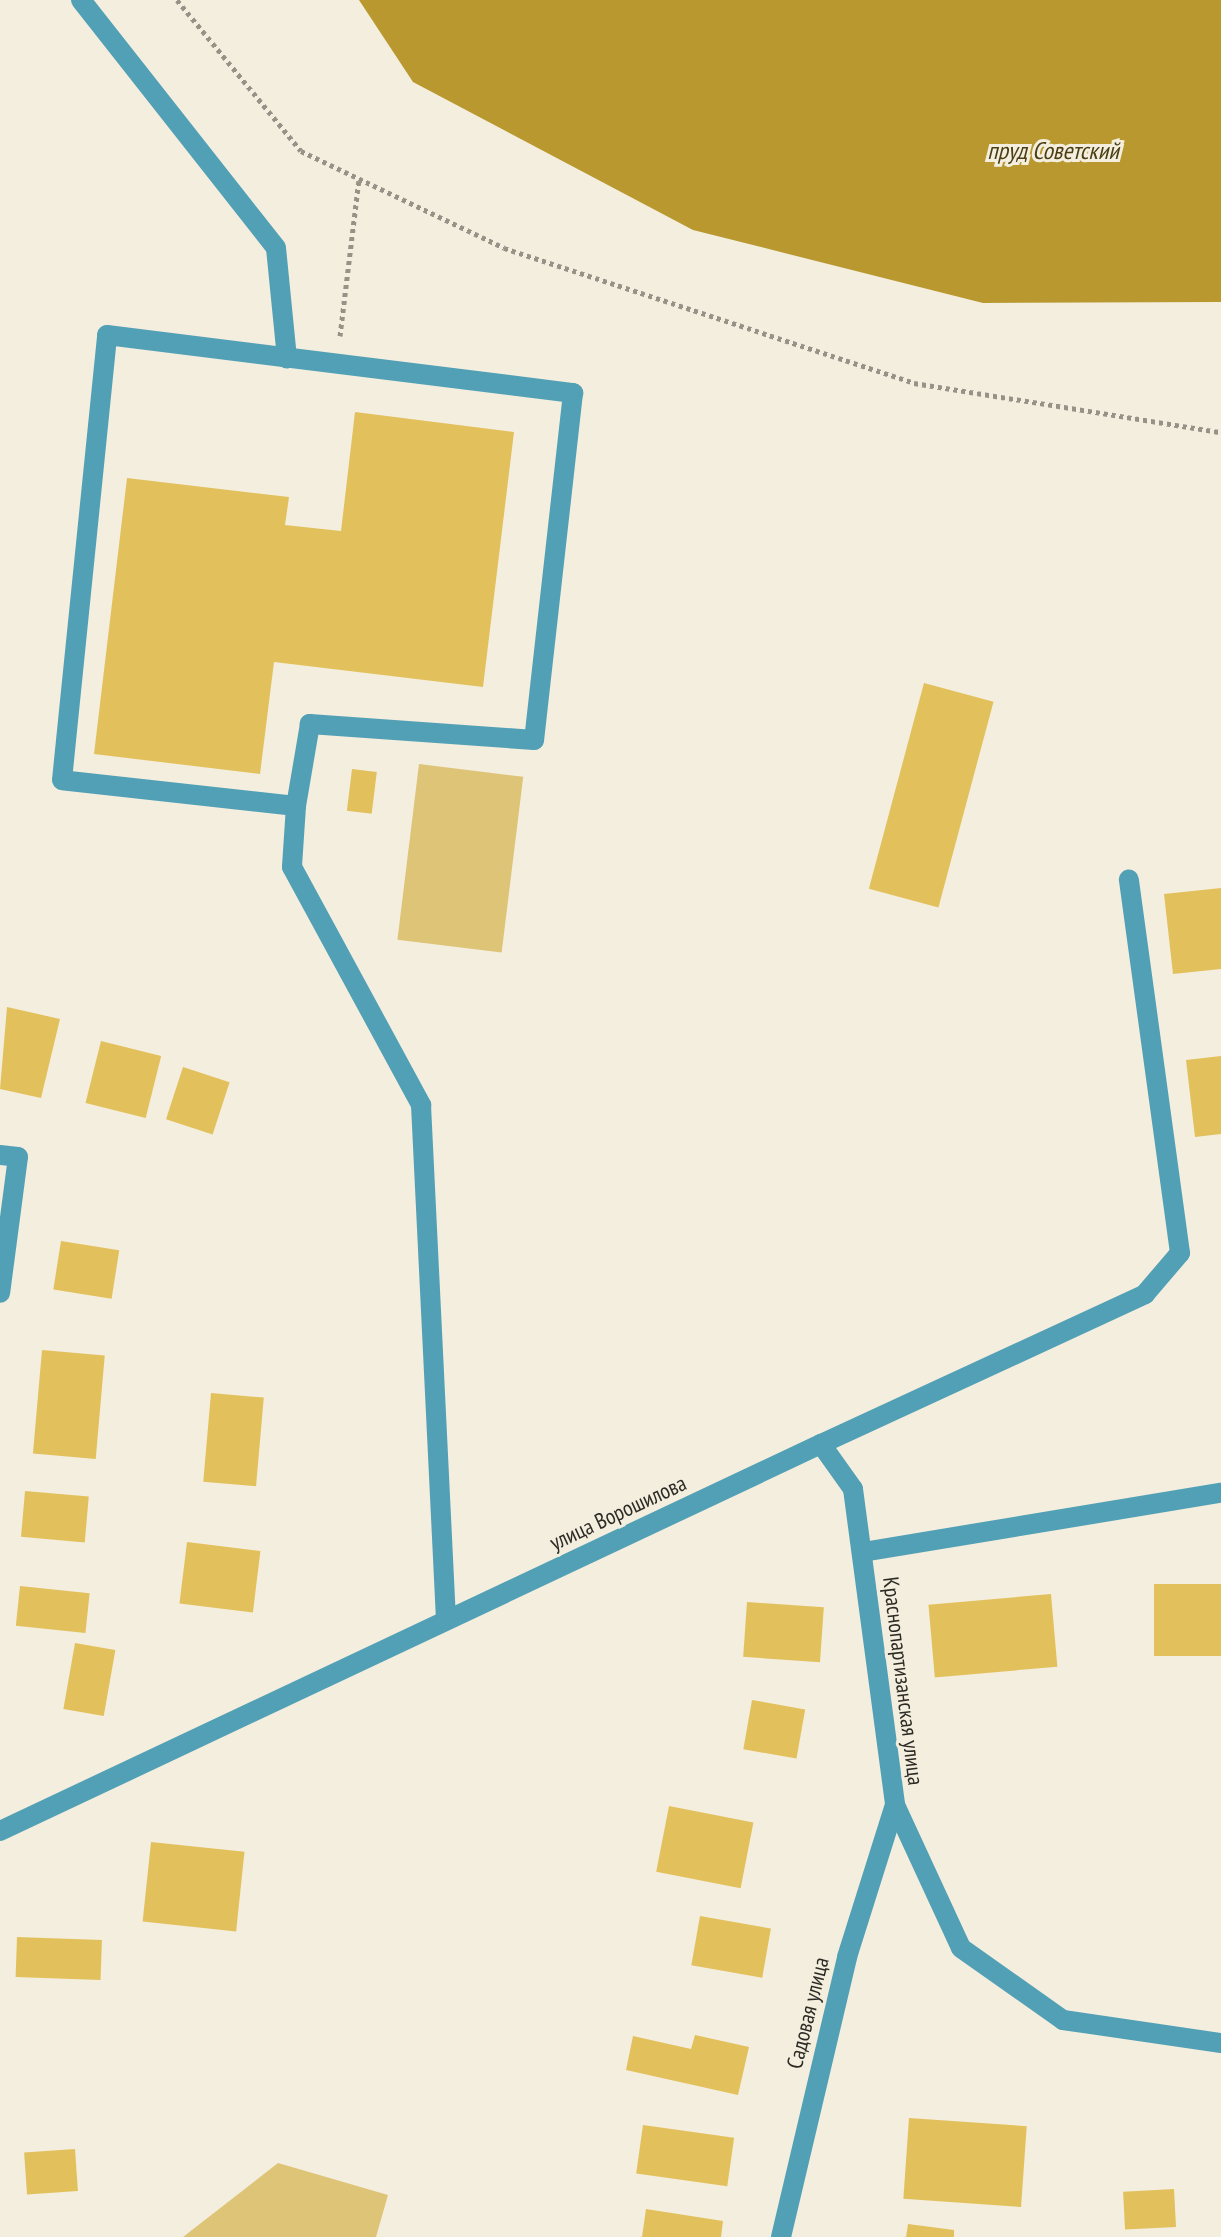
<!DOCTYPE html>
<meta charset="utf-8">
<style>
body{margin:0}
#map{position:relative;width:1221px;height:2237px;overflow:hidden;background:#f4eede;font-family:"PT Sans Narrow",sans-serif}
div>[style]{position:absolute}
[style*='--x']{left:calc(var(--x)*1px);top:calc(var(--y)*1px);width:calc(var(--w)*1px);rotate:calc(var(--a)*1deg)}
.green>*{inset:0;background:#dec476;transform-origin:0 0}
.water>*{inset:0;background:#b8982f}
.building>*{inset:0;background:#e2c15d;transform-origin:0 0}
.path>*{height:5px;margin-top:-2.5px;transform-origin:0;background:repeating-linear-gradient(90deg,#969287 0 4px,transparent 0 8px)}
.service>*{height:20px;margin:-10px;padding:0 10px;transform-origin:10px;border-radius:10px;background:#52a0b6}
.minor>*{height:20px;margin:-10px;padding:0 10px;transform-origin:10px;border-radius:10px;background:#52a0b6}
.tertiary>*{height:20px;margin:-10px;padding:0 10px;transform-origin:10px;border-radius:10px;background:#52a0b6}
span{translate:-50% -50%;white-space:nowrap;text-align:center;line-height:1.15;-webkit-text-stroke:6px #f4eede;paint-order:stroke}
.street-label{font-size:22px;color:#2d2b25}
.water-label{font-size:24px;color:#4c3e14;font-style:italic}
</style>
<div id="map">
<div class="green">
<i style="left:419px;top:764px;width:105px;height:177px;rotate:7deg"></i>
<i style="clip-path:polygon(278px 2163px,388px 2195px,376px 2237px,183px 2237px)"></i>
</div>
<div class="water">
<i style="clip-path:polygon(359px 0,1221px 0,1221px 302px,983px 303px,693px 230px,413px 82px)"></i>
</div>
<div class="building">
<i style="clip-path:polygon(355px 412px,514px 432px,483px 687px,274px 662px,260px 774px,94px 754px,127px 478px,289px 497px,285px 525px,341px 531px)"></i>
<i style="left:924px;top:683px;width:72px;height:213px;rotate:15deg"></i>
<i style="left:352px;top:769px;width:25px;height:42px;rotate:7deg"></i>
<i style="clip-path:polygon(1221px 888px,1221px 969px,1173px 974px,1164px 894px)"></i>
<i style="clip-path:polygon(7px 1007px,60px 1019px,41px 1098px,0 1089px)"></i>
<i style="left:101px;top:1041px;width:62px;height:64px;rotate:14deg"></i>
<i style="clip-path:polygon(1221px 1056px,1221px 1134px,1195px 1137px,1186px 1060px)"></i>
<i style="left:183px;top:1067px;width:49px;height:55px;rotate:18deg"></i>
<i style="left:61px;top:1241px;width:59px;height:49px;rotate:9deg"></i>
<i style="left:42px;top:1350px;width:63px;height:104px;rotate:5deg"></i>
<i style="left:211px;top:1393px;width:53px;height:89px;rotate:5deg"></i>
<i style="left:25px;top:1491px;width:64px;height:46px;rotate:5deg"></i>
<i style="left:187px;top:1542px;width:74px;height:62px;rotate:7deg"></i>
<i style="left:1221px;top:1584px;width:72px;height:67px;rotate:90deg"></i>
<i style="left:20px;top:1586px;width:70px;height:40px;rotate:6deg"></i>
<i style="left:1051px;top:1594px;width:73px;height:123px;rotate:85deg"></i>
<i style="left:747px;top:1602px;width:77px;height:55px;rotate:4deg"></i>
<i style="left:75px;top:1643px;width:41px;height:67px;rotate:10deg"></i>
<i style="left:752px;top:1700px;width:54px;height:50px;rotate:10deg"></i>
<i style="left:669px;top:1806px;width:86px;height:67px;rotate:11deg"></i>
<i style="left:151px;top:1842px;width:94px;height:80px;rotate:6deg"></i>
<i style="left:700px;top:1916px;width:72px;height:50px;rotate:10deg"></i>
<i style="left:17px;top:1937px;width:85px;height:40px;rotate:2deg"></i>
<i style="clip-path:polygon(695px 2035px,749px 2047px,738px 2095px,626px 2070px,633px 2036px,691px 2049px)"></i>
<i style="left:909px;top:2118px;width:118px;height:81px;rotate:4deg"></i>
<i style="left:643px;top:2125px;width:92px;height:49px;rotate:8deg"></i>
<i style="left:75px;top:2149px;width:42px;height:51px;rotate:86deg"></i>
<i style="left:1174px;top:2189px;width:38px;height:51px;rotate:87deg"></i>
<i style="clip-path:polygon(646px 2209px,723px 2221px,721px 2237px,642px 2237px)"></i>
<i style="clip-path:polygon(908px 2224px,954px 2230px,954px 2237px,906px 2237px)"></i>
</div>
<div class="path">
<i style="--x:177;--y:0;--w:195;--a:50.6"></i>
<i style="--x:301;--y:151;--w:225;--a:25.5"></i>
<i style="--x:504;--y:248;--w:432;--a:18.2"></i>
<i style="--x:914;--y:383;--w:311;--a:9.1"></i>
<i style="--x:340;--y:336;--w:158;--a:-83.1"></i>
</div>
<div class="service">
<i style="--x:81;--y:0;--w:315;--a:51.8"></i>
<i style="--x:276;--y:248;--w:111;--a:84.3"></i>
<i style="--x:296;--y:806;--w:235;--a:-173.7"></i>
<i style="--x:62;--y:780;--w:447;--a:-84.2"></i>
<i style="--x:107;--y:335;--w:470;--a:7.1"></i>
<i style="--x:573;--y:393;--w:349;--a:96.4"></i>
<i style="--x:534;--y:740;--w:225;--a:-175.9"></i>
<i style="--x:310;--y:724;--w:83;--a:99.7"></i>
<i style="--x:296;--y:806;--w:61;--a:93.8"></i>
<i style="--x:292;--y:867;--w:271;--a:61.5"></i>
<i style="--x:421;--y:1105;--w:516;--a:87.22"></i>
<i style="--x:821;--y:1444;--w:357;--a:-24.8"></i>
<i style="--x:1145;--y:1294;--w:54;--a:-49.5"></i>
<i style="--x:1180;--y:1253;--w:377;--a:-97.8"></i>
</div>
<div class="minor">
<i style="--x:0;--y:1155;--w:18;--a:6"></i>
<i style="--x:18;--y:1157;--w:137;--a:97.5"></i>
<i style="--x:863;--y:1552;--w:363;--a:-9.4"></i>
<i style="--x:781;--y:2237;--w:288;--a:-76.7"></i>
<i style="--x:847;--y:1957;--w:159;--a:-72.5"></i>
</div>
<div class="tertiary">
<i style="--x:0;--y:1831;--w:908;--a:-25.24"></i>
<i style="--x:821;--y:1444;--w:55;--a:54.6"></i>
<i style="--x:853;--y:1489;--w:319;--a:82.4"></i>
<i style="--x:895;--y:1805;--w:157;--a:65.2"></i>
<i style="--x:961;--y:1948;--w:125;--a:35.2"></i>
<i style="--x:1063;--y:2020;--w:160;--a:8.3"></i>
</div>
<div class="street-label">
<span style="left:618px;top:1513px;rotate:-25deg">улица Ворошилова</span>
<span style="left:903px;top:1681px;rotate:83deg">Краснопартизанская улица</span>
<span style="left:808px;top:2013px;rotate:-76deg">Садовая улица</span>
</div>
<div class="water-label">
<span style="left:1053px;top:151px">пруд Советский</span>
</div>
</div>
